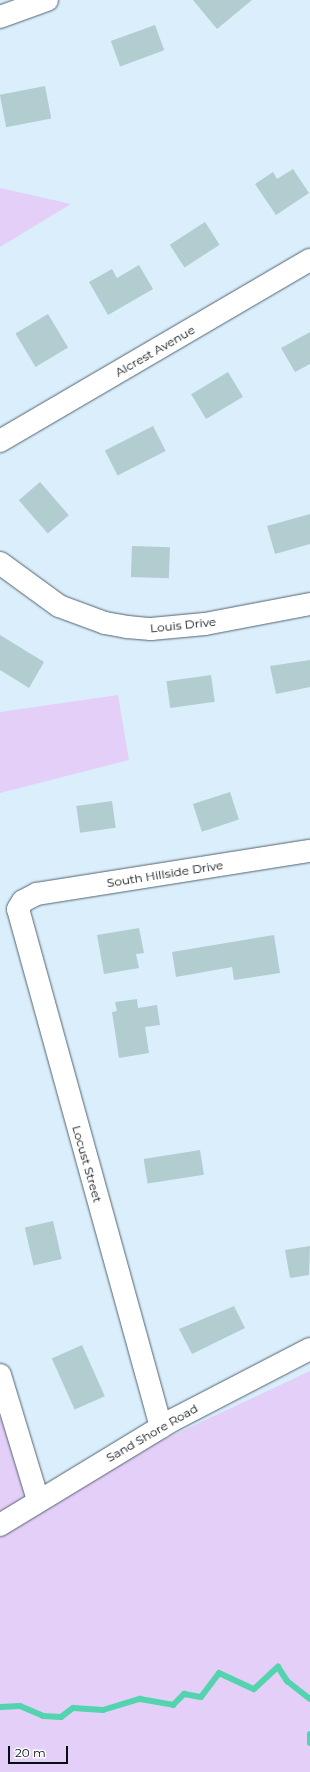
<!DOCTYPE html>
<style>
body{margin:0}
#map{position:relative;width:310px;height:1772px;overflow:hidden;background:#daeefc;font-family:Montserrat,sans-serif}
div>[style]{position:absolute}
[style*='--x']{left:calc(var(--x)*1px);top:calc(var(--y)*1px);width:calc(var(--w)*1px);rotate:calc(var(--a)*1deg)}
.green>*{inset:0;background:#e4cff9}
.stream>*{height:6px;margin:-3px;padding:0 3px;transform-origin:3px;border-radius:3px;background:#54d3af}
.building>*{inset:0;background:#b2cdd0;transform-origin:0 0}
.roads{filter:drop-shadow(0 0 1px #52636f) drop-shadow(0 0 1px #52636f)}
.minor>*{height:22px;margin:-11px;padding:0 11px;transform-origin:11px;border-radius:11px;background:#fff}
span{translate:-50% -50%;white-space:nowrap;text-align:center;line-height:1.15;-webkit-text-stroke:3px #fff;paint-order:stroke}
.street-label{font-size:12px;color:#070e12}
.scale{position:absolute;left:8px;top:1746px;width:60px;height:18px;box-sizing:border-box;border:2px solid #070e12;border-top:0;padding-left:5px;font-size:12px;line-height:14px;white-space:nowrap;color:#070e12;-webkit-text-stroke:3px #fff;paint-order:stroke}
</style>
<div id="map">
<div class="green">
<i style="clip-path:polygon(0 188px,71px 204px,0 247px)"></i>
<i style="clip-path:polygon(118px 695px,129px 760px,0 793px,0 712px)"></i>
<i style="clip-path:polygon(310px 1371px,310px 1772px,0 1772px,0 1417px,10px 1412px,43px 1496px)"></i>
</div>
<div class="stream">
<i style="--x:0;--y:1707;--w:20;--a:-3"></i>
<i style="--x:20;--y:1706;--w:25;--a:23"></i>
<i style="--x:43;--y:1716;--w:18;--a:3"></i>
<i style="--x:61;--y:1717;--w:15;--a:-37"></i>
<i style="--x:73;--y:1708;--w:30;--a:4"></i>
<i style="--x:103;--y:1710;--w:39;--a:-17"></i>
<i style="--x:140;--y:1699;--w:34;--a:10"></i>
<i style="--x:173;--y:1705;--w:16;--a:-45"></i>
<i style="--x:184;--y:1694;--w:17;--a:10"></i>
<i style="--x:201;--y:1697;--w:30;--a:-53"></i>
<i style="--x:219;--y:1673;--w:38;--a:25"></i>
<i style="--x:254;--y:1689;--w:33;--a:-43"></i>
<i style="--x:278;--y:1667;--w:17;--a:57"></i>
<i style="--x:287;--y:1681;--w:29;--a:38"></i>
<i style="--x:310;--y:1734;--w:9;--a:90"></i>
</div>
<div class="building">
<i style="clip-path:polygon(193px 0,252px 0,217px 29px)"></i>
<i style="left:155px;top:25px;width:27px;height:47px;rotate:70deg"></i>
<i style="left:45px;top:86px;width:33px;height:46px;rotate:79deg"></i>
<i style="clip-path:polygon(293px 169px,309px 193px,276px 215px,255px 184px,273px 172px,277px 179px)"></i>
<i style="left:205px;top:222px;width:27px;height:42px;rotate:57deg"></i>
<i style="clip-path:polygon(139px 265px,153px 289px,108px 315px,89px 282px,112px 269px,117px 278px)"></i>
<i style="left:48px;top:314px;width:39px;height:38px;rotate:59deg"></i>
<i style="clip-path:polygon(310px 332px,310px 364px,295px 372px,281px 348px)"></i>
<i style="left:228px;top:372px;width:29px;height:43px;rotate:59deg"></i>
<i style="left:153px;top:426px;width:28px;height:54px;rotate:63deg"></i>
<i style="left:40px;top:482px;width:44px;height:28px;rotate:49deg"></i>
<i style="clip-path:polygon(310px 514px,310px 544px,275px 554px,267px 526px)"></i>
<i style="left:132px;top:546px;width:38px;height:31px;rotate:2deg"></i>
<i style="clip-path:polygon(0 635px,44px 662px,29px 688px,0 670px)"></i>
<i style="clip-path:polygon(310px 660px,310px 687px,276px 694px,270px 666px)"></i>
<i style="left:211px;top:675px;width:27px;height:45px;rotate:82deg"></i>
<i style="left:230px;top:792px;width:29px;height:39px;rotate:72deg"></i>
<i style="left:112px;top:801px;width:27px;height:36px;rotate:82deg"></i>
<i style="clip-path:polygon(139px 928px,144px 953px,136px 954px,139px 968px,104px 974px,97px 935px)"></i>
<i style="clip-path:polygon(274px 935px,280px 973px,234px 980px,232px 967px,176px 977px,172px 952px)"></i>
<i style="clip-path:polygon(137px 999px,138px 1008px,157px 1005px,160px 1025px,145px 1027px,149px 1053px,119px 1058px,112px 1012px,117px 1011px,115px 1002px)"></i>
<i style="left:200px;top:1150px;width:25px;height:57px;rotate:81deg"></i>
<i style="left:53px;top:1221px;width:39px;height:29px;rotate:77deg"></i>
<i style="clip-path:polygon(310px 1246px,309px 1275px,290px 1278px,285px 1250px)"></i>
<i style="clip-path:polygon(234px 1306px,245px 1328px,192px 1354px,179px 1329px)"></i>
<i style="left:82px;top:1345px;width:56px;height:33px;rotate:66deg"></i>
</div>
<div class="roads">
<div class="minor">
<i style="--x:0;--y:17;--w:50;--a:-19.9"></i>
<i style="--x:0;--y:441;--w:359;--a:-30.3"></i>
<i style="--x:0;--y:563;--w:73;--a:36.1"></i>
<i style="--x:59;--y:606;--w:49;--a:20.3"></i>
<i style="--x:105;--y:623;--w:22;--a:10"></i>
<i style="--x:127;--y:627;--w:24;--a:5"></i>
<i style="--x:151;--y:629;--w:54;--a:-5.3"></i>
<i style="--x:205;--y:624;--w:107;--a:-10.8"></i>
<i style="--x:0;--y:1375;--w:131;--a:73.1"></i>
<i style="--x:161;--y:1427;--w:537;--a:-105.43"></i>
<i style="--x:18;--y:909;--w:9;--a:-58"></i>
<i style="--x:23;--y:901;--w:16;--a:-27"></i>
<i style="--x:37;--y:894;--w:276;--a:-9"></i>
<i style="--x:0;--y:1525;--w:202;--a:-31.3"></i>
<i style="--x:173;--y:1420;--w:154;--a:-27.4"></i>
</div>
</div>
<div class="street-label">
<span style="left:155px;top:351px;rotate:-30deg">Alcrest Avenue</span>
<span style="left:183px;top:625px;rotate:-6deg">Louis Drive</span>
<span style="left:165px;top:874px;rotate:-9deg">South Hillside Drive</span>
<span style="left:87px;top:1164px;rotate:74deg">Locust Street</span>
<span style="left:152px;top:1433px;rotate:-30deg">Sand Shore Road</span>
</div>
<div class="scale">20 m</div>
</div>
